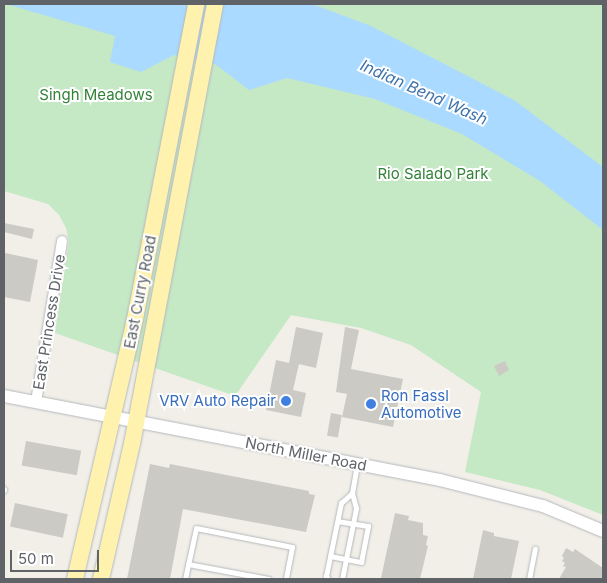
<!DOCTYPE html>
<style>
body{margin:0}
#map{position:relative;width:607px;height:583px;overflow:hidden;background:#f1efe8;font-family:Inter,sans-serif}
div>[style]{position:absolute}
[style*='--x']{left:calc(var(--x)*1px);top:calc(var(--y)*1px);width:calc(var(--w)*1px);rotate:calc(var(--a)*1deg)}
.green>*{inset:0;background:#c5e8c5}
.water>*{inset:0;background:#aadaff}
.building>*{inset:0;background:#cccac5;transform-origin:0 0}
.roads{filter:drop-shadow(0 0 1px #b5b8bc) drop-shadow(0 0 1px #b5b8bc)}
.service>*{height:5px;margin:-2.5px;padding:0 2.5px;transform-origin:2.5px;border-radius:2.5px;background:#fff}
.minor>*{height:10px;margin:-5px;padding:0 5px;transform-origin:5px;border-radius:5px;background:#fff}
.tertiary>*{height:12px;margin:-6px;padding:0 6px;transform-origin:6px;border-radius:6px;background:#fff}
.primary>*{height:16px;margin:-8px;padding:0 8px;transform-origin:8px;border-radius:8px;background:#fff2af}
.dots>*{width:14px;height:14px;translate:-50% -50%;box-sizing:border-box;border:2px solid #fff;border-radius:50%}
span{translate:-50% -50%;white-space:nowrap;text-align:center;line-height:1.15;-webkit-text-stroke:4px #fff;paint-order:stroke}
.park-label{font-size:15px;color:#348238}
.street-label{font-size:15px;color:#5f6368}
.shop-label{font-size:15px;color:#366cbe}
.left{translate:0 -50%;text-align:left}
.right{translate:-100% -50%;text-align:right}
.water-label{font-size:16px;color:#4174aa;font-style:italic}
.frame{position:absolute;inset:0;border:5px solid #5f6368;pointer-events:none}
.scale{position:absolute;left:10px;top:550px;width:89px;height:22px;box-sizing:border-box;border:2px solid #5f6368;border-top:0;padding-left:6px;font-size:15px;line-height:18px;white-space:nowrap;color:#5f6368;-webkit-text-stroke:4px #fff;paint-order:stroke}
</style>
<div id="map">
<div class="green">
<i style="clip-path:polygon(4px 4px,603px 4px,603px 515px,540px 490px,465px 472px,481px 392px,411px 345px,361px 328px,291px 315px,235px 396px,55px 333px,69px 241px,66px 228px,59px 215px,48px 204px,4px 191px)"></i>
</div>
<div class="water">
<i style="clip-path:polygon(6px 4px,312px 4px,371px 26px,514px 100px,603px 167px,603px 230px,540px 181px,462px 134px,375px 99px,287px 78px,249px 90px,215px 64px,174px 55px,141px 72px,110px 62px,115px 36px)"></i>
</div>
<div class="building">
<i style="clip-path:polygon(4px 223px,34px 229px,32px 239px,4px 232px)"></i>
<i style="clip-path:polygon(5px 253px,38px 260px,30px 302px,4px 297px)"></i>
<i style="clip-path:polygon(296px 327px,323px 333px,316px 368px,299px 364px,293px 390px,306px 393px,301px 417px,266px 410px,276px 360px,289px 363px)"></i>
<i style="clip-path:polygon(345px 327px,359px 330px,351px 369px,403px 379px,393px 427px,342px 417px,347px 394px,336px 392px)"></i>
<i style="clip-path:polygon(505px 361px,509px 370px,499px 376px,494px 366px)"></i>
<i style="left:331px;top:413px;width:11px;height:23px;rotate:10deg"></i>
<i style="left:26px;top:441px;width:56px;height:25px;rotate:10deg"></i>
<i style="clip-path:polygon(150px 464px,169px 468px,170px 464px,309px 491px,309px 494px,315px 495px,306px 532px,183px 509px,170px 579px,127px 579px)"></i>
<i style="left:15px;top:503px;width:54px;height:24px;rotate:12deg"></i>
<i style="clip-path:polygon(395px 513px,409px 516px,408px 520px,423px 523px,423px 535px,428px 536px,426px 545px,428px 546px,420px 579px,381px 578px)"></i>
<i style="clip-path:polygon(483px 530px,494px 533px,494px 536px,519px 541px,511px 579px,473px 579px)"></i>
<i style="clip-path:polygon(566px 548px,573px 552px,575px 549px,603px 568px,603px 579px,559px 579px,566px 567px,563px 566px,565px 563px,562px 561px,564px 558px,562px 556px)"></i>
</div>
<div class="roads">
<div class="service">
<i style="--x:4;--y:489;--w:1;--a:90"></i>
<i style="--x:330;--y:556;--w:32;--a:11"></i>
<i style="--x:361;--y:562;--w:37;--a:-79"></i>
<i style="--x:368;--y:526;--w:30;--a:-171"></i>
<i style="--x:188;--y:564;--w:82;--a:10.5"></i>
<i style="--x:185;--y:579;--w:52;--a:-77.8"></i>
<i style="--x:196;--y:528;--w:98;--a:11.2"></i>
<i style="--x:292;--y:547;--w:33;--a:101"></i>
<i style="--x:328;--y:579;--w:4;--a:-124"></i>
<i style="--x:326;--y:576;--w:75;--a:-78.4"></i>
<i style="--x:341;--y:503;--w:15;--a:-42"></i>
<i style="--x:342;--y:579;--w:72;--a:-78.8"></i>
<i style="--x:356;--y:508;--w:16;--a:-105"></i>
<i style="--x:352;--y:493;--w:28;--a:-80"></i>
<i style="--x:529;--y:579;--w:31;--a:-79"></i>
</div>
<div class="minor">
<i style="--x:36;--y:402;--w:163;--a:-80.8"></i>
</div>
<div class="tertiary">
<i style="--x:4;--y:396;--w:444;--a:10.9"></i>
<i style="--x:440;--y:480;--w:106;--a:14.2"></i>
<i style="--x:543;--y:506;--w:65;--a:22.6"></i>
</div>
<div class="primary">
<i style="--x:75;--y:579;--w:267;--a:-77"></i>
<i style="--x:135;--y:319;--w:321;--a:-79"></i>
<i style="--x:101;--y:579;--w:139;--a:-77.1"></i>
<i style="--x:132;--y:444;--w:448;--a:-79.3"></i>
</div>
</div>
<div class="dots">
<i style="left:286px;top:401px;background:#3f7fe0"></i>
<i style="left:371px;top:404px;background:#3f7fe0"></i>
</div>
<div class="park-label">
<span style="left:96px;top:95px">Singh Meadows</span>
<span style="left:433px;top:174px">Rio Salado Park</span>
</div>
<div class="street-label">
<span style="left:140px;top:292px;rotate:-79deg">East Curry Road</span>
<span style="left:49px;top:322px;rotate:-81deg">East Princess Drive</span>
<span style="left:306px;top:454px;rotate:11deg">North Miller Road</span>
</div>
<div class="shop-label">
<span class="left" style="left:381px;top:404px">Ron Fassl<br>Automotive</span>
<span class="right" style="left:276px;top:401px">VRV Auto Repair</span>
</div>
<div class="water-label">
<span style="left:424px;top:92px;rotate:24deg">Indian Bend Wash</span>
</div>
<div class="frame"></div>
<div class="scale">50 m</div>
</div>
